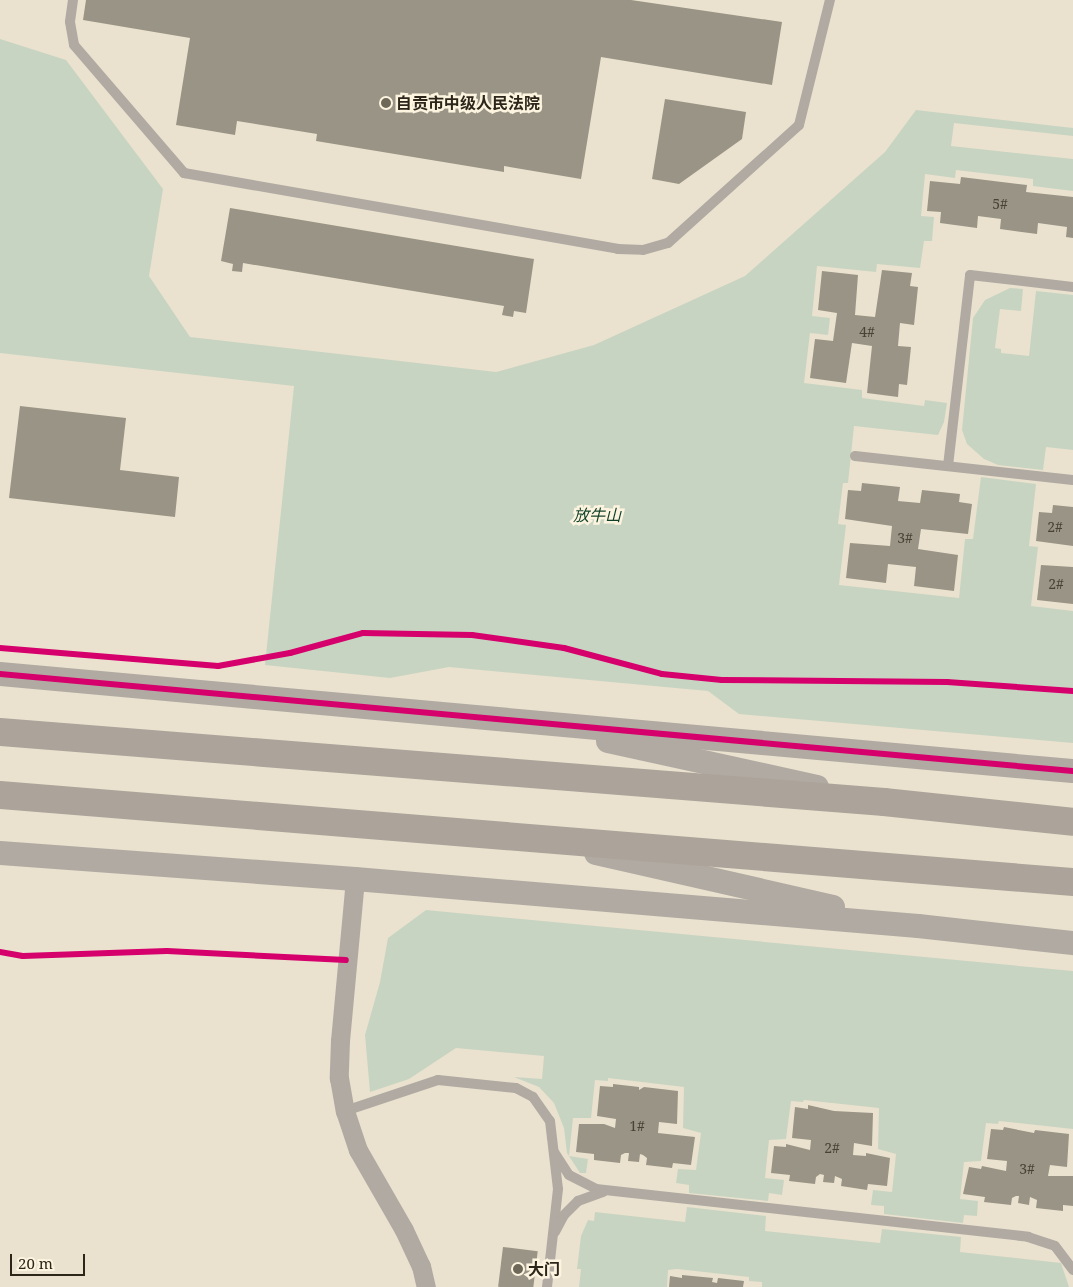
<!DOCTYPE html>
<meta charset="utf-8">
<style>
body{margin:0}
#map{position:relative;width:1073px;height:1287px;overflow:hidden;background:#eae2cf;font-family:"Noto Serif","Noto Sans SC",serif}
div>[style]{position:absolute}
[style*='--x']{left:calc(var(--x)*1px);top:calc(var(--y)*1px);width:calc(var(--w)*1px);rotate:calc(var(--a)*1deg)}
.green>*{inset:0;background:#c8d4c2}
.building>*{inset:0;background:#9a9486;transform-origin:0 0}
.service>*{height:10px;margin:-5px;padding:0 5px;transform-origin:5px;border-radius:5px;background:#b0aaa2}
.minor>*{height:19px;margin:-9.5px;padding:0 9.5px;transform-origin:9.5px;border-radius:9.5px;background:#b0aaa2}
.tertiary>*{height:24px;margin:-12px;padding:0 12px;transform-origin:12px;border-radius:12px;background:#b0aaa2}
.trunk>*{height:28px;margin:-14px;padding:0 14px;transform-origin:14px;border-radius:14px;background:#aca49a}
.cycleway>*{height:6px;margin:-3px;padding:0 3px;transform-origin:3px;border-radius:3px;background:#d6006c}
.dots>*{width:14px;height:14px;translate:-50% -50%;box-sizing:border-box;border:2px solid #fdf4e0;border-radius:50%}
span{translate:-50% -50%;white-space:nowrap;text-align:center;line-height:1.15;-webkit-text-stroke:5px #fdf4e0;paint-order:stroke}
.number-label{font-size:14px;color:#484235}
.number-label span{-webkit-text-stroke-width:0}
.poi-label{font-size:16px;color:#2c261a;font-weight:700}
.left{translate:0 -50%;text-align:left}
.park-label{font-size:16px;color:#0e3f27;font-style:italic}
.scale{position:absolute;left:10px;top:1254px;width:75px;height:22px;box-sizing:border-box;border:2px solid #2c261a;border-top:0;padding-left:6px;font-size:15px;line-height:18px;white-space:nowrap;color:#2c261a;-webkit-text-stroke:4px #fdf4e0;paint-order:stroke}
</style>
<div id="map">
<div class="green">
<i style="clip-path:polygon(0 39px,66px 60px,163px 189px,149px 276px,190px 337px,496px 372px,594px 345px,745px 276px,885px 152px,916px 110px,1073px 128px,1073px 136px,954px 123px,951px 146px,1073px 159px,1073px 191px,1033px 186px,1033px 179px,956px 170px,955px 178px,925px 174px,921px 216px,934px 217px,932px 241px,924px 241px,920px 268px,877px 264px,876px 272px,817px 266px,812px 316px,830px 318px,828px 335px,810px 333px,804px 383px,862px 390px,862px 398px,924px 406px,925px 400px,947px 403px,944px 422px,938px 435px,854px 426px,848px 483px,843px 483px,838px 524px,846px 525px,839px 585px,959px 598px,965px 539px,973px 539px,981px 477px,1036px 484px,1029px 546px,1038px 547px,1031px 606px,1073px 611px,1073px 743px,739px 714px,708px 691px,449px 667px,390px 678px,265px 665px,294px 386px,0 353px)"></i>
<i style="clip-path:polygon(1010px 288px,1023px 289px,1021px 311px,1000px 309px,995px 348px,1001px 349px,1001px 353px,1029px 356px,1036px 291px,1073px 295px,1073px 450px,1046px 447px,1043px 470px,998px 465px,984px 459px,967px 444px,962px 430px,973px 318px,985px 300px)"></i>
<i style="clip-path:polygon(426px 910px,1073px 971px,1073px 1129px,999px 1121px,998px 1124px,986px 1123px,981px 1161px,964px 1162px,960px 1199px,978px 1201px,977px 1216px,964px 1215px,963px 1223px,884px 1214px,884px 1206px,871px 1205px,873px 1190px,892px 1192px,896px 1154px,878px 1149px,879px 1108px,804px 1100px,803px 1102px,791px 1101px,786px 1139px,769px 1140px,765px 1178px,784px 1180px,782px 1195px,769px 1193px,768px 1201px,689px 1193px,689px 1185px,676px 1183px,678px 1169px,696px 1170px,701px 1133px,683px 1128px,684px 1087px,608px 1078px,608px 1081px,595px 1080px,591px 1118px,573px 1118px,569px 1156px,588px 1159px,586px 1173px,580px 1173px,567px 1153px,564px 1128px,554px 1103px,539px 1087px,514px 1077px,542px 1079px,544px 1056px,456px 1048px,409px 1079px,370px 1092px,365px 1035px,380px 982px,388px 938px)"></i>
<i style="clip-path:polygon(687px 1207px,766px 1216px,765px 1231px,880px 1243px,882px 1229px,961px 1237px,960px 1252px,1061px 1263px,1069px 1287px,762px 1287px,762px 1282px,749px 1281px,749px 1277px,677px 1269px,668px 1270px,667px 1287px,579px 1287px,581px 1269px,577px 1269px,581px 1236px,588px 1220px,594px 1221px,595px 1212px,685px 1222px)"></i>
</div>
<div class="building">
<i style="clip-path:polygon(86px 0,631px 0,782px 22px,772px 85px,601px 57px,581px 179px,504px 166px,504px 172px,316px 141px,317px 134px,237px 121px,235px 135px,176px 125px,190px 38px,83px 20px)"></i>
<i style="clip-path:polygon(665px 99px,746px 112px,742px 139px,679px 184px,652px 179px)"></i>
<i style="clip-path:polygon(961px 177px,1027px 185px,1026px 192px,1073px 197px,1073px 238px,1066px 237px,1067px 227px,1038px 223px,1037px 234px,1000px 229px,1001px 219px,978px 216px,977px 228px,940px 223px,941px 212px,927px 211px,930px 181px,960px 184px)"></i>
<i style="clip-path:polygon(230px 208px,534px 259px,526px 313px,514px 311px,513px 317px,502px 315px,504px 306px,243px 263px,242px 272px,232px 271px,233px 264px,221px 261px)"></i>
<i style="clip-path:polygon(882px 270px,912px 273px,910px 286px,918px 287px,914px 325px,900px 323px,898px 346px,911px 347px,907px 385px,899px 384px,898px 397px,867px 393px,872px 346px,852px 343px,846px 383px,810px 378px,815px 339px,833px 341px,837px 313px,818px 310px,822px 271px,858px 275px,855px 315px,875px 317px)"></i>
<i style="clip-path:polygon(20px 406px,126px 418px,120px 470px,179px 477px,175px 517px,9px 498px)"></i>
<i style="clip-path:polygon(862px 483px,900px 487px,898px 501px,920px 503px,922px 490px,960px 494px,959px 502px,972px 504px,968px 534px,921px 529px,918px 549px,958px 555px,954px 591px,914px 586px,916px 567px,888px 564px,886px 583px,846px 578px,850px 543px,890px 546px,892px 526px,845px 519px,848px 490px,861px 491px)"></i>
<i style="clip-path:polygon(1053px 505px,1073px 507px,1073px 546px,1036px 541px,1039px 512px,1052px 513px)"></i>
<i style="clip-path:polygon(1041px 565px,1073px 567px,1073px 604px,1037px 600px)"></i>
<i style="clip-path:polygon(613px 1084px,639px 1087px,639px 1090px,644px 1087px,678px 1091px,677px 1124px,659px 1122px,658px 1133px,695px 1137px,691px 1165px,673px 1163px,672px 1168px,646px 1165px,647px 1158px,643px 1155px,640px 1154px,639px 1162px,628px 1161px,629px 1153px,625px 1153px,621px 1155px,620px 1163px,594px 1160px,594px 1154px,576px 1152px,579px 1124px,604px 1124px,615px 1128px,616px 1119px,597px 1116px,600px 1086px,613px 1087px)"></i>
<i style="clip-path:polygon(808px 1105px,834px 1111px,873px 1113px,872px 1146px,854px 1143px,853px 1155px,866px 1156px,866px 1153px,890px 1158px,887px 1186px,868px 1184px,867px 1190px,841px 1186px,842px 1179px,835px 1176px,834px 1183px,823px 1182px,824px 1175px,820px 1174px,816px 1177px,815px 1184px,789px 1181px,790px 1175px,771px 1173px,774px 1146px,786px 1147px,786px 1144px,810px 1150px,811px 1140px,792px 1138px,795px 1107px,808px 1109px)"></i>
<i style="clip-path:polygon(1004px 1127px,1034px 1133px,1035px 1130px,1069px 1134px,1067px 1167px,1050px 1165px,1048px 1176px,1073px 1176px,1073px 1206px,1063px 1205px,1063px 1211px,1036px 1208px,1037px 1200px,1030px 1197px,1029px 1205px,1018px 1203px,1019px 1196px,1016px 1196px,1012px 1198px,1011px 1205px,984px 1202px,985px 1197px,963px 1194px,969px 1167px,981px 1169px,982px 1166px,1006px 1171px,1007px 1161px,987px 1159px,991px 1129px,1003px 1130px)"></i>
<i style="left:503px;top:1247px;width:35px;height:40px;rotate:7deg"></i>
<i style="clip-path:polygon(682px 1275px,713px 1278px,712px 1282px,717px 1283px,718px 1278px,744px 1281px,743px 1287px,669px 1287px,670px 1276px,682px 1278px)"></i>
</div>
<div class="service">
<i style="--x:73;--y:0;--w:22;--a:98"></i>
<i style="--x:70;--y:22;--w:23;--a:80"></i>
<i style="--x:74;--y:45;--w:169;--a:49.3"></i>
<i style="--x:184;--y:173;--w:441;--a:9.9"></i>
<i style="--x:618;--y:249;--w:25;--a:2"></i>
<i style="--x:643;--y:250;--w:26;--a:-16"></i>
<i style="--x:668;--y:243;--w:176;--a:-42"></i>
<i style="--x:799;--y:125;--w:129;--a:-76.1"></i>
<i style="--x:855;--y:456;--w:219;--a:6.3"></i>
<i style="--x:948;--y:466;--w:192;--a:-83.4"></i>
<i style="--x:970;--y:275;--w:104;--a:6.6"></i>
<i style="--x:345;--y:1111;--w:98;--a:-18.4"></i>
<i style="--x:438;--y:1080;--w:78;--a:5.9"></i>
<i style="--x:516;--y:1088;--w:19;--a:28"></i>
<i style="--x:533;--y:1097;--w:29;--a:55"></i>
<i style="--x:550;--y:1121;--w:68;--a:83.3"></i>
<i style="--x:558;--y:1189;--w:99;--a:96.4"></i>
<i style="--x:554;--y:1152;--w:27;--a:57"></i>
<i style="--x:569;--y:1175;--w:30;--a:27"></i>
<i style="--x:596;--y:1189;--w:435;--a:6.3"></i>
<i style="--x:1028;--y:1237;--w:28;--a:18"></i>
<i style="--x:1055;--y:1246;--w:30;--a:53"></i>
<i style="--x:555;--y:1232;--w:19;--a:-62"></i>
<i style="--x:564;--y:1215;--w:20;--a:-45"></i>
<i style="--x:578;--y:1201;--w:27;--a:-20"></i>
</div>
<div class="minor">
<i style="--x:355;--y:879;--w:162;--a:95.3"></i>
<i style="--x:340;--y:1040;--w:38;--a:92"></i>
<i style="--x:339;--y:1078;--w:34;--a:80"></i>
<i style="--x:345;--y:1111;--w:41;--a:71.6"></i>
<i style="--x:358;--y:1150;--w:92;--a:60.1"></i>
<i style="--x:404;--y:1230;--w:40;--a:65"></i>
<i style="--x:421;--y:1266;--w:22;--a:77"></i>
</div>
<div class="tertiary">
<i style="--x:0;--y:674;--w:1077;--a:5.17"></i>
<i style="--x:608;--y:741;--w:214;--a:12.4"></i>
<i style="--x:0;--y:853;--w:356;--a:4.2"></i>
<i style="--x:355;--y:879;--w:565;--a:4.77"></i>
<i style="--x:918;--y:926;--w:156;--a:6.3"></i>
<i style="--x:596;--y:853;--w:243;--a:12.8"></i>
</div>
<div class="trunk">
<i style="--x:0;--y:732;--w:887;--a:4.53"></i>
<i style="--x:884;--y:802;--w:190;--a:6"></i>
<i style="--x:0;--y:795;--w:1077;--a:4.64"></i>
</div>
<div class="cycleway">
<i style="--x:0;--y:648;--w:219;--a:4.7"></i>
<i style="--x:218;--y:666;--w:73;--a:-10.2"></i>
<i style="--x:290;--y:653;--w:76;--a:-15.3"></i>
<i style="--x:363;--y:633;--w:109;--a:1.1"></i>
<i style="--x:472;--y:635;--w:93;--a:8"></i>
<i style="--x:564;--y:648;--w:101;--a:14.9"></i>
<i style="--x:662;--y:674;--w:60;--a:5.7"></i>
<i style="--x:722;--y:680;--w:225;--a:0.5"></i>
<i style="--x:947;--y:682;--w:126;--a:4.1"></i>
<i style="--x:0;--y:674;--w:1077;--a:5.17"></i>
<i style="--x:0;--y:952;--w:23;--a:10"></i>
<i style="--x:23;--y:956;--w:144;--a:-2"></i>
<i style="--x:167;--y:951;--w:179;--a:2.9"></i>
</div>
<div class="dots">
<i style="left:386px;top:103px;background:#6e6859"></i>
<i style="left:518px;top:1269px;background:#6e6859"></i>
</div>
<div class="number-label">
<span style="left:1000px;top:204px">5#</span>
<span style="left:867px;top:332px">4#</span>
<span style="left:1055px;top:527px">2#</span>
<span style="left:905px;top:538px">3#</span>
<span style="left:1056px;top:584px">2#</span>
<span style="left:637px;top:1126px">1#</span>
<span style="left:832px;top:1148px">2#</span>
<span style="left:1027px;top:1169px">3#</span>
</div>
<div class="poi-label">
<span class="left" style="left:396px;top:103px">自贡市中级人民法院</span>
<span class="left" style="left:528px;top:1269px">大门</span>
</div>
<div class="park-label">
<span style="left:597px;top:515px">放牛山</span>
</div>
<div class="scale">20 m</div>
</div>
